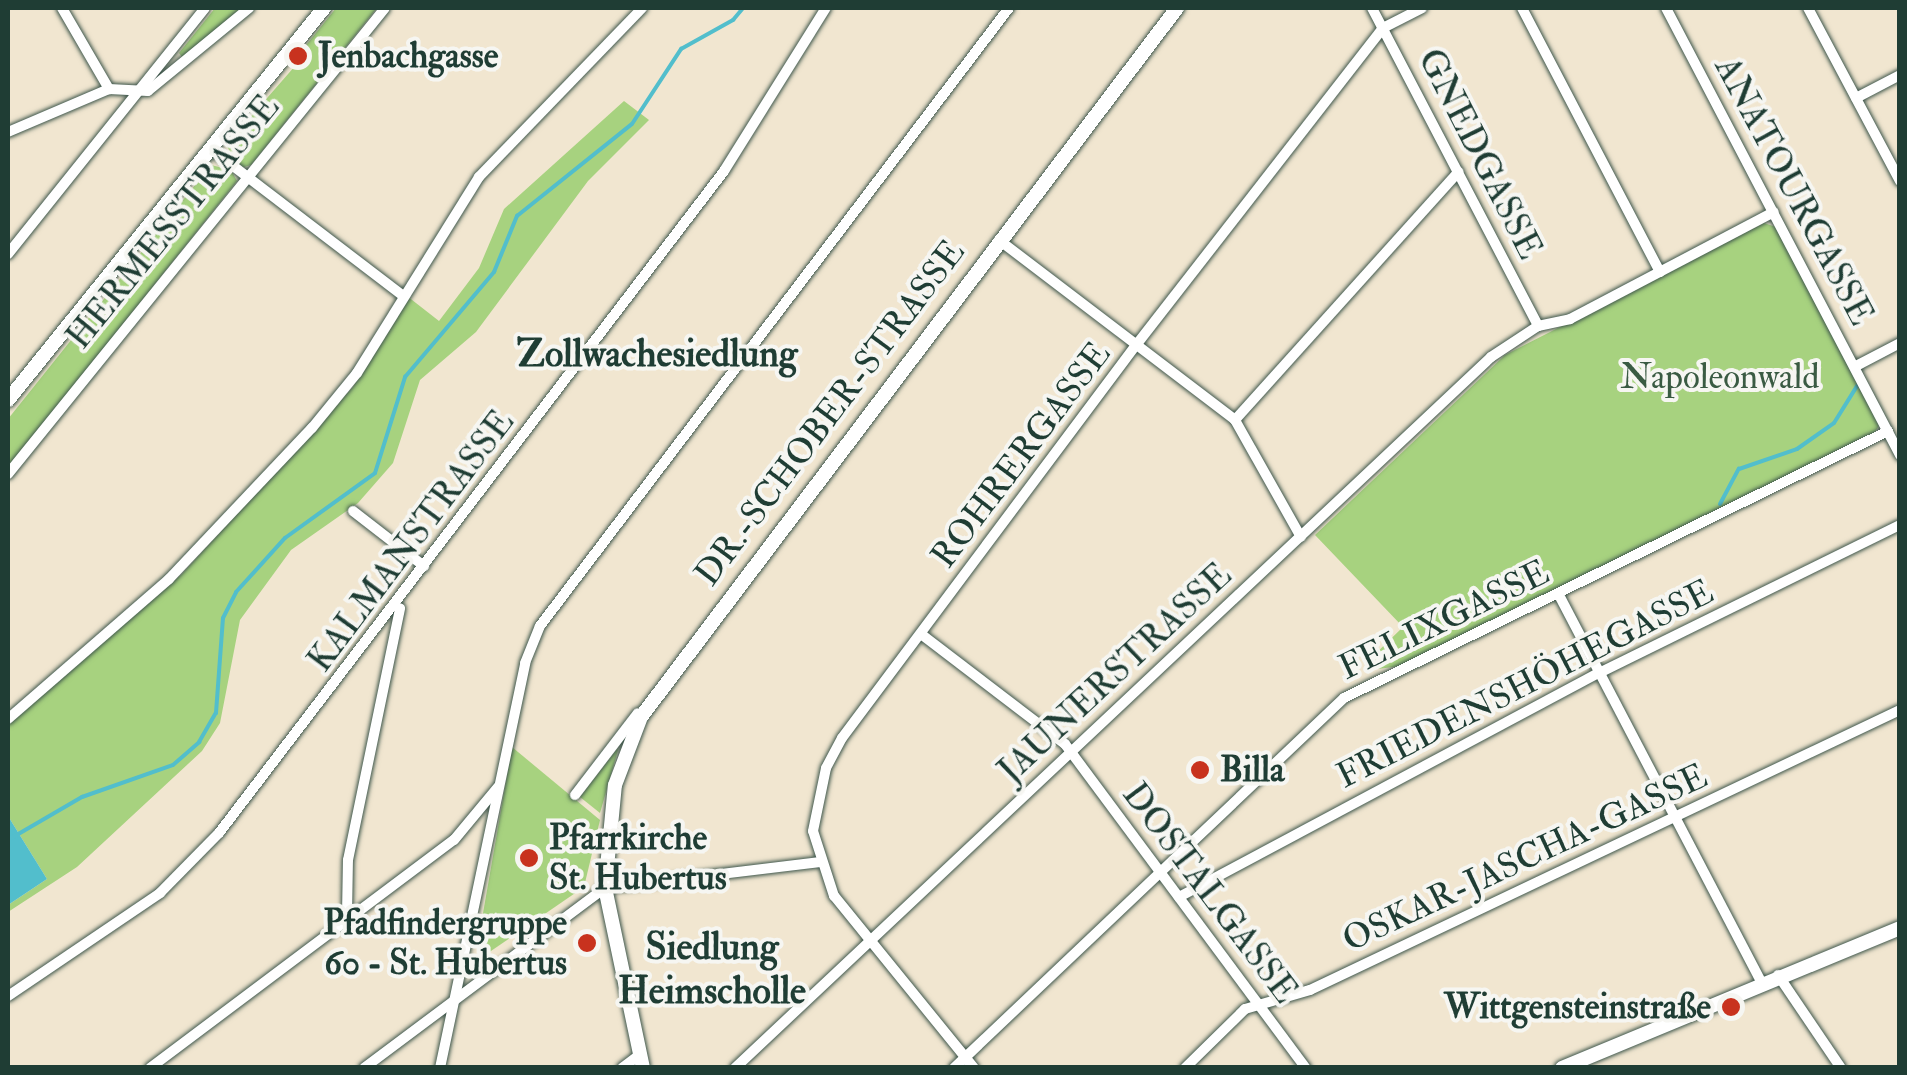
<!DOCTYPE html>
<meta charset="utf-8">
<style>
body{margin:0}
#map{position:relative;width:1907px;height:1075px;overflow:hidden;background:#f1e6d0;font-family:"IM FELL Double Pica",serif}
div>[style]{position:absolute}
[style*='--x']{left:calc(var(--x)*1px);top:calc(var(--y)*1px);width:calc(var(--w)*1px);rotate:calc(var(--a)*1deg)}
.green>*{inset:0;background:#a7d27f}
.water>*{inset:0;background:#52becc}
.stream>*{height:4px;margin:-2px;padding:0 2px;transform-origin:2px;border-radius:2px;background:#52becc}
.roads{filter:drop-shadow(0 0 2px #3e564b) drop-shadow(0 0 2px #3e564b)}
.minor>*{height:10px;margin:-5px;padding:0 5px;transform-origin:5px;border-radius:5px;background:#fff}
.tertiary>*{height:14px;margin:-7px;padding:0 7px;transform-origin:7px;border-radius:7px;background:#fff}
.dots>*{width:28px;height:28px;translate:-50% -50%;box-sizing:border-box;border:5px solid #f6f6f2;border-radius:50%}
span{translate:-50% -50%;white-space:nowrap;text-align:center;line-height:1.15;-webkit-text-stroke:8px #f6f6f2;paint-order:stroke}
.poi-label{font-size:35px;color:#1f3d34;font-weight:700}
.left{translate:0 -50%;text-align:left}
.right{translate:-100% -50%;text-align:right}
.street-label{font-size:35px;color:#1f3d34}
.park-label{font-size:35px;color:#3a5b43}
.neighbourhood-label{font-size:38px;color:#1f3d34;font-weight:700}
.frame{position:absolute;inset:0;border:10px solid #1f3d34;pointer-events:none}
</style>
<div id="map">
<div class="green">
<i style="clip-path:polygon(215px 8px,242px 8px,182px 57px,179px 53px)"></i>
<i style="clip-path:polygon(336px 8px,377px 8px,251px 165px,241px 168px,226px 145px,302px 58px,299px 54px)"></i>
<i style="clip-path:polygon(624px 101px,649px 120px,588px 181px,476px 332px,420px 380px,393px 463px,358px 503px,291px 550px,240px 620px,220px 723px,202px 751px,77px 867px,8px 912px,8px 905px,47px 879px,8px 816px,8px 724px,182px 574px,353px 387px,407px 296px,439px 321px,479px 268px,504px 209px)"></i>
<i style="clip-path:polygon(211px 165px,231px 170px,237px 181px,8px 468px,8px 419px)"></i>
<i style="clip-path:polygon(1764px 223px,1776px 227px,1880px 424px,1875px 432px,1400px 666px,1378px 669px,1369px 660px,1403px 627px,1315px 535px,1505px 355px)"></i>
<i style="clip-path:polygon(512px 747px,600px 820px,584px 887px,488px 953px,478px 942px)"></i>
<i style="clip-path:polygon(617px 749px,618px 750px,600px 813px,580px 797px)"></i>
</div>
<div class="water">
<i style="clip-path:polygon(8px 816px,47px 879px,8px 905px)"></i>
</div>
<div class="stream">
<i style="--x:1720;--y:504;--w:40;--a:-62"></i>
<i style="--x:1739;--y:469;--w:61;--a:-19"></i>
<i style="--x:1797;--y:449;--w:45;--a:-35.1"></i>
<i style="--x:1834;--y:423;--w:44;--a:-58.1"></i>
<i style="--x:8;--y:840;--w:86;--a:-30.2"></i>
<i style="--x:82;--y:797;--w:96;--a:-19.4"></i>
<i style="--x:173;--y:765;--w:35;--a:-41"></i>
<i style="--x:199;--y:742;--w:34;--a:-60"></i>
<i style="--x:216;--y:713;--w:95;--a:-85.8"></i>
<i style="--x:223;--y:618;--w:29;--a:-63"></i>
<i style="--x:236;--y:592;--w:73;--a:-47.8"></i>
<i style="--x:285;--y:538;--w:111;--a:-35.8"></i>
<i style="--x:375;--y:473;--w:101;--a:-72.6"></i>
<i style="--x:405;--y:377;--w:138;--a:-49.7"></i>
<i style="--x:494;--y:272;--w:61;--a:-67.7"></i>
<i style="--x:517;--y:216;--w:147;--a:-38.7"></i>
<i style="--x:632;--y:124;--w:90;--a:-56.8"></i>
<i style="--x:681;--y:49;--w:60;--a:-29.1"></i>
<i style="--x:733;--y:20;--w:16;--a:-50"></i>
</div>
<div class="roads">
<div class="minor">
<i style="--x:62;--y:8;--w:94;--a:59.9"></i>
<i style="--x:1372;--y:8;--w:359;--a:62.4"></i>
<i style="--x:1522;--y:8;--w:298;--a:62.4"></i>
<i style="--x:1666;--y:8;--w:505;--a:62.37"></i>
<i style="--x:1808;--y:8;--w:196;--a:62"></i>
<i style="--x:1856;--y:98;--w:50;--a:-27.6"></i>
<i style="--x:8;--y:132;--w:110;--a:-23.1"></i>
<i style="--x:109;--y:89;--w:39;--a:3"></i>
<i style="--x:148;--y:91;--w:131;--a:-39.4"></i>
<i style="--x:211;--y:149;--w:240;--a:37.4"></i>
<i style="--x:999;--y:240;--w:297;--a:37.3"></i>
<i style="--x:1235;--y:420;--w:134;--a:60.6"></i>
<i style="--x:8;--y:254;--w:315;--a:-51.3"></i>
<i style="--x:1856;--y:366;--w:50;--a:-27.6"></i>
<i style="--x:1235;--y:420;--w:334;--a:-48"></i>
<i style="--x:8;--y:474;--w:599;--a:-51.03"></i>
<i style="--x:353;--y:511;--w:90;--a:37.8"></i>
<i style="--x:1559;--y:595;--w:437;--a:62.4"></i>
<i style="--x:921;--y:634;--w:181;--a:37.4"></i>
<i style="--x:1065;--y:744;--w:404;--a:53.4"></i>
<i style="--x:8;--y:719;--w:213;--a:-41"></i>
<i style="--x:169;--y:579;--w:208;--a:-46.6"></i>
<i style="--x:312;--y:428;--w:71;--a:-50.7"></i>
<i style="--x:357;--y:373;--w:231;--a:-58.1"></i>
<i style="--x:479;--y:177;--w:235;--a:-46"></i>
<i style="--x:575;--y:795;--w:103;--a:-52.5"></i>
<i style="--x:1179;--y:897;--w:476;--a:-28.1"></i>
<i style="--x:1599;--y:673;--w:335;--a:-26.2"></i>
<i style="--x:347;--y:915;--w:55;--a:-89"></i>
<i style="--x:348;--y:860;--w:257;--a:-78.3"></i>
<i style="--x:1778;--y:975;--w:112;--a:55.9"></i>
<i style="--x:8;--y:996;--w:184;--a:-34.1"></i>
<i style="--x:160;--y:893;--w:84;--a:-45.5"></i>
<i style="--x:219;--y:833;--w:833;--a:-52.66"></i>
<i style="--x:724;--y:171;--w:192;--a:-58"></i>
<i style="--x:150;--y:1068;--w:380;--a:-36.9"></i>
<i style="--x:454;--y:840;--w:69;--a:-50.3"></i>
<i style="--x:364;--y:1068;--w:301;--a:-36.8"></i>
<i style="--x:605;--y:888;--w:216;--a:-6.9"></i>
<i style="--x:440;--y:1068;--w:414;--a:-78.1"></i>
<i style="--x:525;--y:663;--w:40;--a:-68"></i>
<i style="--x:540;--y:626;--w:776;--a:-52.81"></i>
<i style="--x:622;--y:1068;--w:20;--a:-37"></i>
<i style="--x:735;--y:1068;--w:1038;--a:-43.24"></i>
<i style="--x:1491;--y:357;--w:56;--a:-33.4"></i>
<i style="--x:1538;--y:326;--w:33;--a:-12"></i>
<i style="--x:1570;--y:319;--w:230;--a:-27.7"></i>
<i style="--x:954;--y:1068;--w:538;--a:-43.49"></i>
<i style="--x:1344;--y:698;--w:606;--a:-26.14"></i>
<i style="--x:974;--y:1068;--w:222;--a:-129.1"></i>
<i style="--x:834;--y:896;--w:68;--a:-107.9"></i>
<i style="--x:813;--y:831;--w:64;--a:-78.3"></i>
<i style="--x:826;--y:768;--w:34;--a:-62"></i>
<i style="--x:842;--y:738;--w:492;--a:-53.2"></i>
<i style="--x:1137;--y:344;--w:400;--a:-52.1"></i>
<i style="--x:1383;--y:28;--w:44;--a:-27.1"></i>
<i style="--x:1185;--y:1068;--w:84;--a:-44.5"></i>
<i style="--x:1245;--y:1009;--w:68;--a:-16.3"></i>
<i style="--x:1310;--y:990;--w:653;--a:-25.39"></i>
</div>
<div class="tertiary">
<i style="--x:8;--y:400;--w:504;--a:-51.13"></i>
<i style="--x:643;--y:1068;--w:184;--a:-101.9"></i>
<i style="--x:605;--y:888;--w:103;--a:-84.5"></i>
<i style="--x:615;--y:785;--w:73;--a:-69.1"></i>
<i style="--x:641;--y:717;--w:889;--a:-52.91"></i>
<i style="--x:1562;--y:1068;--w:366;--a:-22.5"></i>
</div>
</div>
<div class="dots">
<i style="left:298px;top:56px;background:#c8321e"></i>
<i style="left:1200px;top:770px;background:#c8321e"></i>
<i style="left:529px;top:858px;background:#c8321e"></i>
<i style="left:587px;top:943px;background:#c8321e"></i>
<i style="left:1731px;top:1007px;background:#c8321e"></i>
</div>
<div class="poi-label">
<span class="left" style="left:318px;top:56px">Jenbachgasse</span>
<span class="left" style="left:1220px;top:770px">Billa</span>
<span class="left" style="left:549px;top:858px">Pfarrkirche<br>St. Hubertus</span>
<span class="right" style="left:567px;top:943px">Pfadfindergruppe<br>60 - St. Hubertus</span>
<span class="right" style="left:1711px;top:1007px">Wittgensteinstraße</span>
</div>
<div class="street-label">
<span style="left:1480px;top:154px;rotate:63deg">GNEDGASSE</span>
<span style="left:1794px;top:191px;rotate:62deg">ANATOURGASSE</span>
<span style="left:173px;top:222px;rotate:-51deg">HERMESSTRASSE</span>
<span style="left:830px;top:413px;rotate:-53deg">DR.-SCHOBER-STRASSE</span>
<span style="left:1021px;top:455px;rotate:-53deg">ROHRERGASSE</span>
<span style="left:411px;top:541px;rotate:-53deg">KALMANSTRASSE</span>
<span style="left:1444px;top:620px;rotate:-26deg">FELIXGASSE</span>
<span style="left:1115px;top:673px;rotate:-43deg">JAUNERSTRASSE</span>
<span style="left:1525px;top:684px;rotate:-27deg">FRIEDENSHÖHEGASSE</span>
<span style="left:1525px;top:858px;rotate:-25deg">OSKAR-JASCHA-GASSE</span>
<span style="left:1210px;top:893px;rotate:53deg">DOSTALGASSE</span>
</div>
<div class="park-label">
<span style="left:1720px;top:377px">Napoleonwald</span>
</div>
<div class="neighbourhood-label">
<span style="left:657px;top:355px">Zollwachesiedlung</span>
<span style="left:712px;top:970px">Siedlung<br>Heimscholle</span>
</div>
<div class="frame"></div>
</div>
